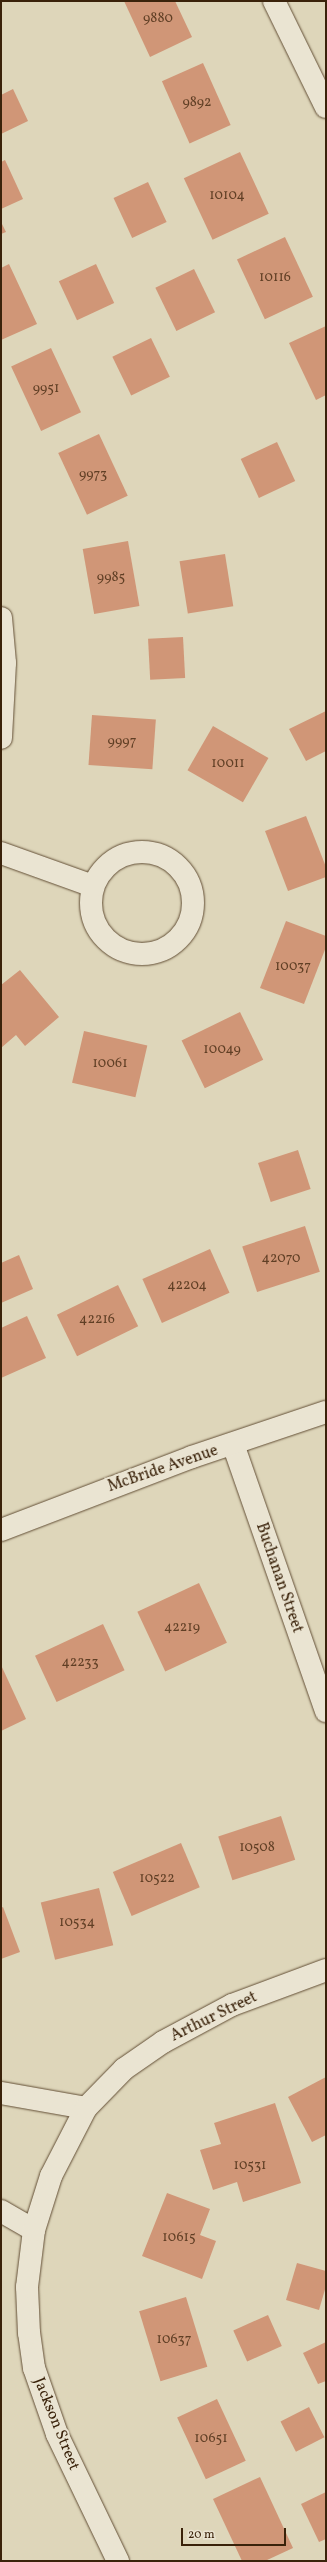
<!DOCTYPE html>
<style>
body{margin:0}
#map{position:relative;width:327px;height:2562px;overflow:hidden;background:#ded6ba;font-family:Vollkorn,serif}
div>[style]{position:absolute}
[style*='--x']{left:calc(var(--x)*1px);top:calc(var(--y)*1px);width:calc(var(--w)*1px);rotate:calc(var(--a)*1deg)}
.building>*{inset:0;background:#d09677;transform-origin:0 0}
.roads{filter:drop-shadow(0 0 1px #634f36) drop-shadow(0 0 1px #634f36)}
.minor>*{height:22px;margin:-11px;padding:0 11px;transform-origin:11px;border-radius:11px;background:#eae4d2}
.minor>.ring{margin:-11px;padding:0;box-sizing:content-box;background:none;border:22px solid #eae4d2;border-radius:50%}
span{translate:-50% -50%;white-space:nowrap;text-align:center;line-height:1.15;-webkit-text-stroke:4px #eae4d2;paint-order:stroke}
.number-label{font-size:14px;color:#603f25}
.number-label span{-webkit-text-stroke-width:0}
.street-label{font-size:16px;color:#3a220a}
.frame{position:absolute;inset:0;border:2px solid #3a220a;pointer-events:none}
.scale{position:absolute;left:181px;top:2528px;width:105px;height:18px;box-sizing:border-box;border:2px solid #3a220a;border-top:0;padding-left:5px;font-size:12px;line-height:14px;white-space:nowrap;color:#3a220a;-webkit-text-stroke:3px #eae4d2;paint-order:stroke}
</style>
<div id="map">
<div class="building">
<i style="clip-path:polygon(124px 1px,175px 1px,192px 37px,150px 57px)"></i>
<i style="left:203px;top:63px;width:68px;height:45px;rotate:66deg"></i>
<i style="clip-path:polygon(13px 89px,28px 121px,1px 134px,1px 95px)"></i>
<i style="left:240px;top:152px;width:68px;height:62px;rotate:65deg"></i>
<i style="clip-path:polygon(5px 160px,23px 199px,1px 209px,1px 162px)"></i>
<i style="left:148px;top:182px;width:44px;height:38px;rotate:65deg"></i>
<i style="clip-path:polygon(1px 222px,6px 232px,1px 234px)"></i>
<i style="left:285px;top:237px;width:66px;height:53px;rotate:65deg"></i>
<i style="clip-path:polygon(9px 264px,37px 324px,1px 340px,1px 268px)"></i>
<i style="left:96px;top:264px;width:43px;height:41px;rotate:65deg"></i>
<i style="left:194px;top:269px;width:48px;height:43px;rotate:64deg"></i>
<i style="clip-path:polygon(326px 326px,326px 395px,316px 400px,289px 343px)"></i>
<i style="left:151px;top:338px;width:43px;height:43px;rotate:64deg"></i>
<i style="left:51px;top:348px;width:71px;height:44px;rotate:65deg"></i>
<i style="left:99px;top:434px;width:68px;height:45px;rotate:65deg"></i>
<i style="left:277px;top:442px;width:43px;height:40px;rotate:65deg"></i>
<i style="left:128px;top:541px;width:66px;height:46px;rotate:80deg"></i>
<i style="left:225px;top:554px;width:53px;height:46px;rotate:81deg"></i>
<i style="left:183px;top:637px;width:41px;height:35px;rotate:87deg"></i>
<i style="clip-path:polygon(326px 711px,326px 751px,306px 761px,289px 729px)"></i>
<i style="left:92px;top:715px;width:64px;height:50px;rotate:4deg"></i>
<i style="left:213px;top:726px;width:64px;height:51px;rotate:30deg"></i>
<i style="clip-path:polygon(306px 816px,326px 867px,326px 877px,288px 891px,265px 831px)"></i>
<i style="clip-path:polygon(286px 921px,326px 936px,326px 947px,304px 1004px,260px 988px)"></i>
<i style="clip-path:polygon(20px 970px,59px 1017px,25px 1046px,16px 1035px,1px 1048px,1px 985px)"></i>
<i style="left:240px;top:1012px;width:53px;height:65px;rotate:64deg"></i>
<i style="left:84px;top:1031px;width:65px;height:53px;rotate:13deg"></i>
<i style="left:298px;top:1150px;width:41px;height:42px;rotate:72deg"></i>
<i style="left:305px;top:1226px;width:48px;height:66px;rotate:72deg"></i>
<i style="left:210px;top:1249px;width:48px;height:74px;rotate:66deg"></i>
<i style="clip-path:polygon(19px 1255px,33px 1289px,1px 1303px,1px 1263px)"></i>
<i style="left:118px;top:1285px;width:46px;height:68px;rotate:64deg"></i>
<i style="clip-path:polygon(27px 1316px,46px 1358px,1px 1378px,1px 1328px)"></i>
<i style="left:199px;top:1583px;width:66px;height:68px;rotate:65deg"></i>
<i style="left:103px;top:1624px;width:51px;height:75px;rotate:65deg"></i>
<i style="clip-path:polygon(1px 1665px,26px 1719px,1px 1731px)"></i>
<i style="left:281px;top:1816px;width:46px;height:66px;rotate:72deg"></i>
<i style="left:181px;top:1843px;width:48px;height:74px;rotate:67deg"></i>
<i style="left:99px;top:1888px;width:59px;height:60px;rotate:76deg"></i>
<i style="clip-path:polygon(3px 1907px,20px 1952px,1px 1959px,1px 1908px)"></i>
<i style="clip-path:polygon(326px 2077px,326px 2135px,312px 2142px,288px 2097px)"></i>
<i style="clip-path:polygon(275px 2103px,301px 2183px,243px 2202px,237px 2182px,213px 2190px,200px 2150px,221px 2144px,214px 2123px)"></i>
<i style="clip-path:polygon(167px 2193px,210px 2209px,200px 2235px,216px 2241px,202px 2279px,142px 2256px)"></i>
<i style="clip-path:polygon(297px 2263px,326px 2271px,326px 2286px,319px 2310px,286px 2300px)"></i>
<i style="left:186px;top:2297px;width:73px;height:49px;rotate:73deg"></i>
<i style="left:268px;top:2315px;width:34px;height:38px;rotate:66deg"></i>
<i style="clip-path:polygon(326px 2342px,326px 2381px,318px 2384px,303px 2353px)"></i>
<i style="left:217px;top:2399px;width:68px;height:44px;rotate:65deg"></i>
<i style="left:309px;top:2407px;width:34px;height:32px;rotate:63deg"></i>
<i style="clip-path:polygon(260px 2477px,293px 2548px,265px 2561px,242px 2561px,213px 2499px)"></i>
<i style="clip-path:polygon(326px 2492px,326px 2539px,319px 2542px,301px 2504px)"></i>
</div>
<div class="roads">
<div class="minor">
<i style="--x:274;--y:1;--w:118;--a:63.9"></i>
<i style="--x:1;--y:618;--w:45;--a:84.9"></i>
<i style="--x:5;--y:663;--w:75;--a:93.1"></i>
<i class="ring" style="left:91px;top:852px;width:80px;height:80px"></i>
<i style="--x:1;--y:853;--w:98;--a:19.7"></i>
<i style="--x:233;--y:1444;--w:283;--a:70.8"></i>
<i style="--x:1;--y:1530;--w:204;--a:-20.9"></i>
<i style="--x:192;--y:1457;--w:141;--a:-18.6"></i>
<i style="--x:1;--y:2093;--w:86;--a:10"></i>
<i style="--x:1;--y:2211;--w:38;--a:30"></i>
<i style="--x:118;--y:2561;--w:141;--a:-115.7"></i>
<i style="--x:57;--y:2434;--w:70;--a:-109.2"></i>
<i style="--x:34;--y:2368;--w:35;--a:-98"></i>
<i style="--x:29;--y:2333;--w:46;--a:-92.5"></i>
<i style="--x:27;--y:2287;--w:57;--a:-83"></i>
<i style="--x:34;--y:2230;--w:57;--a:-72.5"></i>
<i style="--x:51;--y:2176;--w:76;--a:-62.8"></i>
<i style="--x:86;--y:2108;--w:54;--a:-45.7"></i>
<i style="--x:124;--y:2069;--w:47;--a:-34.7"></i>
<i style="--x:163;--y:2042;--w:78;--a:-28.2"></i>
<i style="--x:232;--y:2005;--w:100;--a:-20.4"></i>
</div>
</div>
<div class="number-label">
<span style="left:158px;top:19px">9880</span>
<span style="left:197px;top:103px">9892</span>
<span style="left:227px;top:196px">10104</span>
<span style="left:275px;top:278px">10116</span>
<span style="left:46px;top:389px">9951</span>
<span style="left:93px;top:475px">9973</span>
<span style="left:111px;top:578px">9985</span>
<span style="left:122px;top:742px">9997</span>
<span style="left:228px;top:764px">10011</span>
<span style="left:293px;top:967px">10037</span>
<span style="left:222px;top:1050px">10049</span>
<span style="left:110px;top:1064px">10061</span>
<span style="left:281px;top:1259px">42070</span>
<span style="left:187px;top:1286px">42204</span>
<span style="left:97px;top:1320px">42216</span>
<span style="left:182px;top:1628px">42219</span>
<span style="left:80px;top:1663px">42233</span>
<span style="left:257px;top:1848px">10508</span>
<span style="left:157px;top:1879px">10522</span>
<span style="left:77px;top:1923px">10534</span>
<span style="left:250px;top:2166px">10531</span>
<span style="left:179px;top:2238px">10615</span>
<span style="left:174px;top:2340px">10637</span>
<span style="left:211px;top:2439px">10651</span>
</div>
<div class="street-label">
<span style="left:163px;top:1469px;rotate:-19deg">McBride Avenue</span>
<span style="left:279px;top:1578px;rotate:71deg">Buchanan Street</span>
<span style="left:214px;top:2017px;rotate:-26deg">Arthur Street</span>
<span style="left:56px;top:2424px;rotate:68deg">Jackson Street</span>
</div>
<div class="frame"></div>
<div class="scale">20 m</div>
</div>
